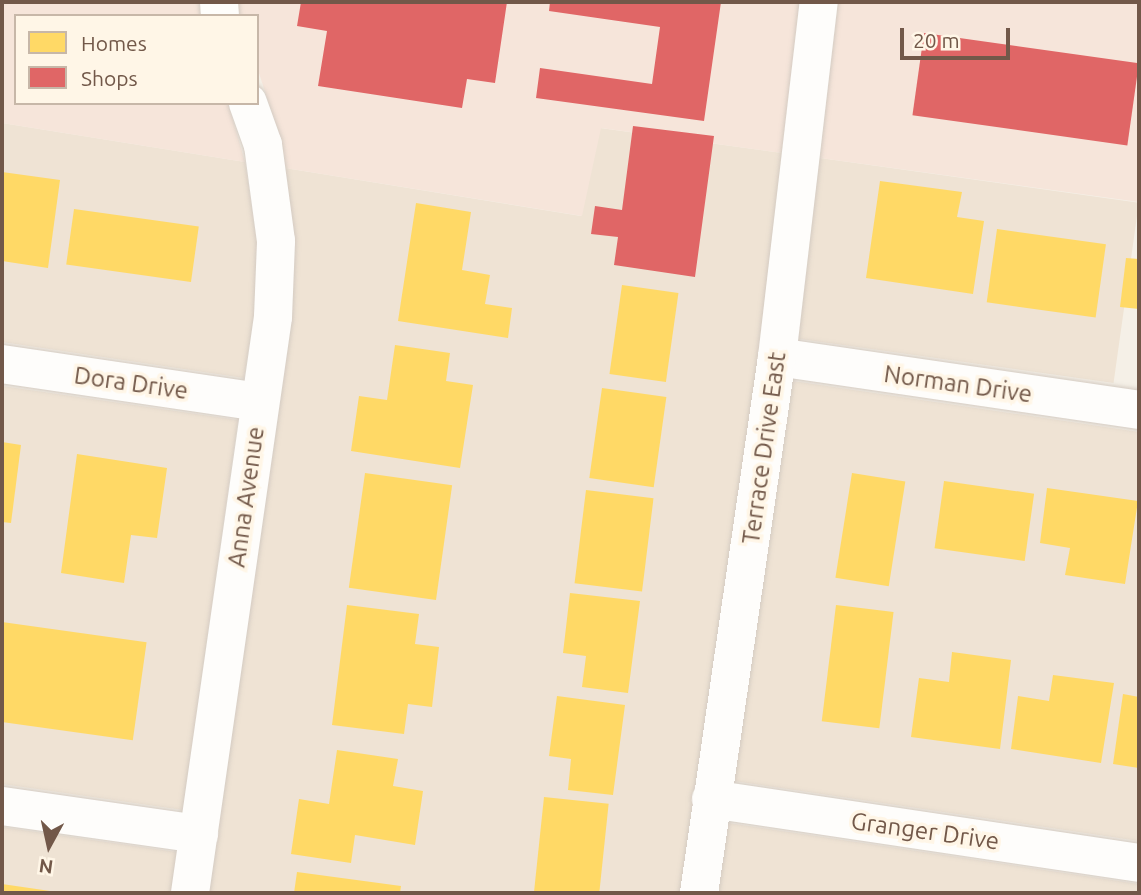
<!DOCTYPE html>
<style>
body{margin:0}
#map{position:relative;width:1141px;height:895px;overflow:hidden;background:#f5f0e7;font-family:Ubuntu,sans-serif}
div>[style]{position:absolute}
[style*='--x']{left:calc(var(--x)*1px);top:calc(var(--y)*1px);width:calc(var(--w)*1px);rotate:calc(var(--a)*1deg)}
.residential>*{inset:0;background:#efe3d4;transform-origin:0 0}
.commercial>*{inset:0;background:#f6e5da}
.homes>*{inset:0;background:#ffd966;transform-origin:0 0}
.shops>*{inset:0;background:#e06666;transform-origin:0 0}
.roads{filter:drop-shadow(0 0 2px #d4cbc2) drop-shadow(0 0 2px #d4cbc2)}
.minor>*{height:38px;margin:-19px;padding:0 19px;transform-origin:19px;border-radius:19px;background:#fefdfb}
span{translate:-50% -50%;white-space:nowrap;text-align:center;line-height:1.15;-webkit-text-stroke:7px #fff6e7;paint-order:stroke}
.street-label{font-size:24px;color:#725849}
.frame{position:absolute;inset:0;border:4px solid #725849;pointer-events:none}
.legend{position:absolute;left:14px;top:14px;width:245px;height:91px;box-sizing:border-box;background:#fff6e7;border:2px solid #c7b7a8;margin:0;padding:9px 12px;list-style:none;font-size:21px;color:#725849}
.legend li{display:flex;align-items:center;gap:14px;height:35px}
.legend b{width:35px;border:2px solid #c7b7a8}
.north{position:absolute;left:14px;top:811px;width:70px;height:70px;-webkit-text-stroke:5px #fff6e7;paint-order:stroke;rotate:188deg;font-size:19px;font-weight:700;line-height:28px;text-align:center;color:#725849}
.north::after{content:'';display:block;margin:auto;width:24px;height:32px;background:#725849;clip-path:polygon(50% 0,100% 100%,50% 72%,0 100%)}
.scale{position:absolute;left:900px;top:28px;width:110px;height:32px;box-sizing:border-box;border:4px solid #725849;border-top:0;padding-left:9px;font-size:21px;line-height:24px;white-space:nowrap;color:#725849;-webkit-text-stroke:5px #fff6e7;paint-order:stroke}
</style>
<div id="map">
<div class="residential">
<i style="clip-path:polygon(2px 123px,245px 162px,257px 243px,254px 316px,244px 378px,2px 342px)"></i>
<i style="clip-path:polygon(600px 128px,782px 153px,759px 355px,680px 893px,209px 893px,292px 320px,285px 168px,581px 216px)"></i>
<i style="left:820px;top:158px;width:322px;height:182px;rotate:8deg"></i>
<i style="clip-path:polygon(793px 381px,1139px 432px,1139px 841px,734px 781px)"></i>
<i style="clip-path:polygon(2px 386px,238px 420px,183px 810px,2px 784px)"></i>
<i style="clip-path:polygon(728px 823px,1139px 884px,1139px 893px,718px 893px)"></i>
<i style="clip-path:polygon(2px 827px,177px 852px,171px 893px,2px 893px)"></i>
</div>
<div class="commercial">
<i style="clip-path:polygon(2px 2px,199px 2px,201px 16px,16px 16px,16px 103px,228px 103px,245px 162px,2px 123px)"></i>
<i style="clip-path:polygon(237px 2px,800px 2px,782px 153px,601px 128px,582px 216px,285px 168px,281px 141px,257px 67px,257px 16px,240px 16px)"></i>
<i style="clip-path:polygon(838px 2px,1139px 2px,1139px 202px,820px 158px)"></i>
</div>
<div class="homes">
<i style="clip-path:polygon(2px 172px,60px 180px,48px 268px,2px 261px)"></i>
<i style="clip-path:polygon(880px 181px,962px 192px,957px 217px,984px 221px,973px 294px,866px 278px)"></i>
<i style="clip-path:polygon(416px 203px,471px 212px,462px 270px,490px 275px,485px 304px,512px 308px,508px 338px,398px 321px)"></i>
<i style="left:74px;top:209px;width:126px;height:56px;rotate:8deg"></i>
<i style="left:997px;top:229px;width:110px;height:74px;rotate:8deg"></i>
<i style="clip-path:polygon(1126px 258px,1139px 259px,1139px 309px,1120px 307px)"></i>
<i style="left:622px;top:285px;width:57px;height:90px;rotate:8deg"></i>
<i style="clip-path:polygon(395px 345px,450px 353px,446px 381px,473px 385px,460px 468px,351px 451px,359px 396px,387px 400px)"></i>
<i style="left:602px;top:388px;width:65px;height:91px;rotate:8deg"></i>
<i style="clip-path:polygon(2px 442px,21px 445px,11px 523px,2px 522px)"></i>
<i style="clip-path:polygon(77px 454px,167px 468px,157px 538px,131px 535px,124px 583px,61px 573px)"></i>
<i style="left:365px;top:473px;width:88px;height:116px;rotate:8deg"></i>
<i style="left:852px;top:473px;width:54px;height:106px;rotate:9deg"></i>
<i style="left:944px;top:481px;width:91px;height:68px;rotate:8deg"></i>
<i style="clip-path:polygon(1047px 488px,1138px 501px,1125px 584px,1065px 575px,1070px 548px,1040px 543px)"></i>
<i style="left:586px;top:490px;width:68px;height:94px;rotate:7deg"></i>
<i style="clip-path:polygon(570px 593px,640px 601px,628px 693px,582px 687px,586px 656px,563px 653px)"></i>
<i style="clip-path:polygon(347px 605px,419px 614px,415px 644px,439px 647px,432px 707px,408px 704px,404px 734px,332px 725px)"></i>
<i style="left:836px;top:605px;width:58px;height:117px;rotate:7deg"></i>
<i style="left:2px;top:622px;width:146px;height:99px;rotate:8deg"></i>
<i style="clip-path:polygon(952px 652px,1011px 660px,1000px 749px,911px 737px,919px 678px,949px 682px)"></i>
<i style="clip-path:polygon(1053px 675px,1114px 683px,1101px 763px,1011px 749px,1018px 696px,1049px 701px)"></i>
<i style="clip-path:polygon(1123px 694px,1139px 697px,1139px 768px,1113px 764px)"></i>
<i style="clip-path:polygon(557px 696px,625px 705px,613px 795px,568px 790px,571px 759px,549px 756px)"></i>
<i style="clip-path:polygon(337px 750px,398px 759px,393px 786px,423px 791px,415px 845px,355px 835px,351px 863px,291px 854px,299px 799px,329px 804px)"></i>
<i style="left:544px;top:797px;width:65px;height:95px;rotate:6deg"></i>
<i style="clip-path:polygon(297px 872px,401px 886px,400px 893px,294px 893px)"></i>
<i style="clip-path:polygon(2px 884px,57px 892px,57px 893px,2px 893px)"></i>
</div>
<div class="shops">
<i style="clip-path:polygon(301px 2px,507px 2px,495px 83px,467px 79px,462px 108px,318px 86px,327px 31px,297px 26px)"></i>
<i style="clip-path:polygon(550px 2px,721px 2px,704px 121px,536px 98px,540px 68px,652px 84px,660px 27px,549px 11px)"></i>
<i style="left:924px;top:33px;width:217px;height:83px;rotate:8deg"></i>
<i style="clip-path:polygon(633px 126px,714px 136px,695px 277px,614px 265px,618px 237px,591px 234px,595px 206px,622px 210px)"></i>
</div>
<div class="roads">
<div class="minor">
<i style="--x:219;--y:2;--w:14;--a:86"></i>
<i style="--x:777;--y:357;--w:366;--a:8.3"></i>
<i style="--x:2;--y:364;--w:260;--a:8.4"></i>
<i style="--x:711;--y:799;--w:433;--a:8.5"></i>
<i style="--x:2;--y:806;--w:199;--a:8.1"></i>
<i style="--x:190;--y:893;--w:582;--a:-81.8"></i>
<i style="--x:273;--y:317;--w:76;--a:-87.7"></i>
<i style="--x:276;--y:241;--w:97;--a:-97.7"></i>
<i style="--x:263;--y:145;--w:45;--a:-109.7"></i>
<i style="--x:699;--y:893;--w:542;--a:-81.72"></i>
<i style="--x:777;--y:357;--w:357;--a:-83.3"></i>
</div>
</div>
<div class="street-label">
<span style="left:131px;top:383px;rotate:8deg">Dora Drive</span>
<span style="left:958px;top:384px;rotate:8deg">Norman Drive</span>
<span style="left:764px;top:448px;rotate:-82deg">Terrace Drive East</span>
<span style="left:246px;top:497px;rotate:-82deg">Anna Avenue</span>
<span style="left:925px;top:831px;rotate:8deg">Granger Drive</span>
</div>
<div class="frame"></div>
<ul class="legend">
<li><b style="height:19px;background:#ffd966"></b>Homes</li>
<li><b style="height:19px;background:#e06666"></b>Shops</li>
</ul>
<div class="north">N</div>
<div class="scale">20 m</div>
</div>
